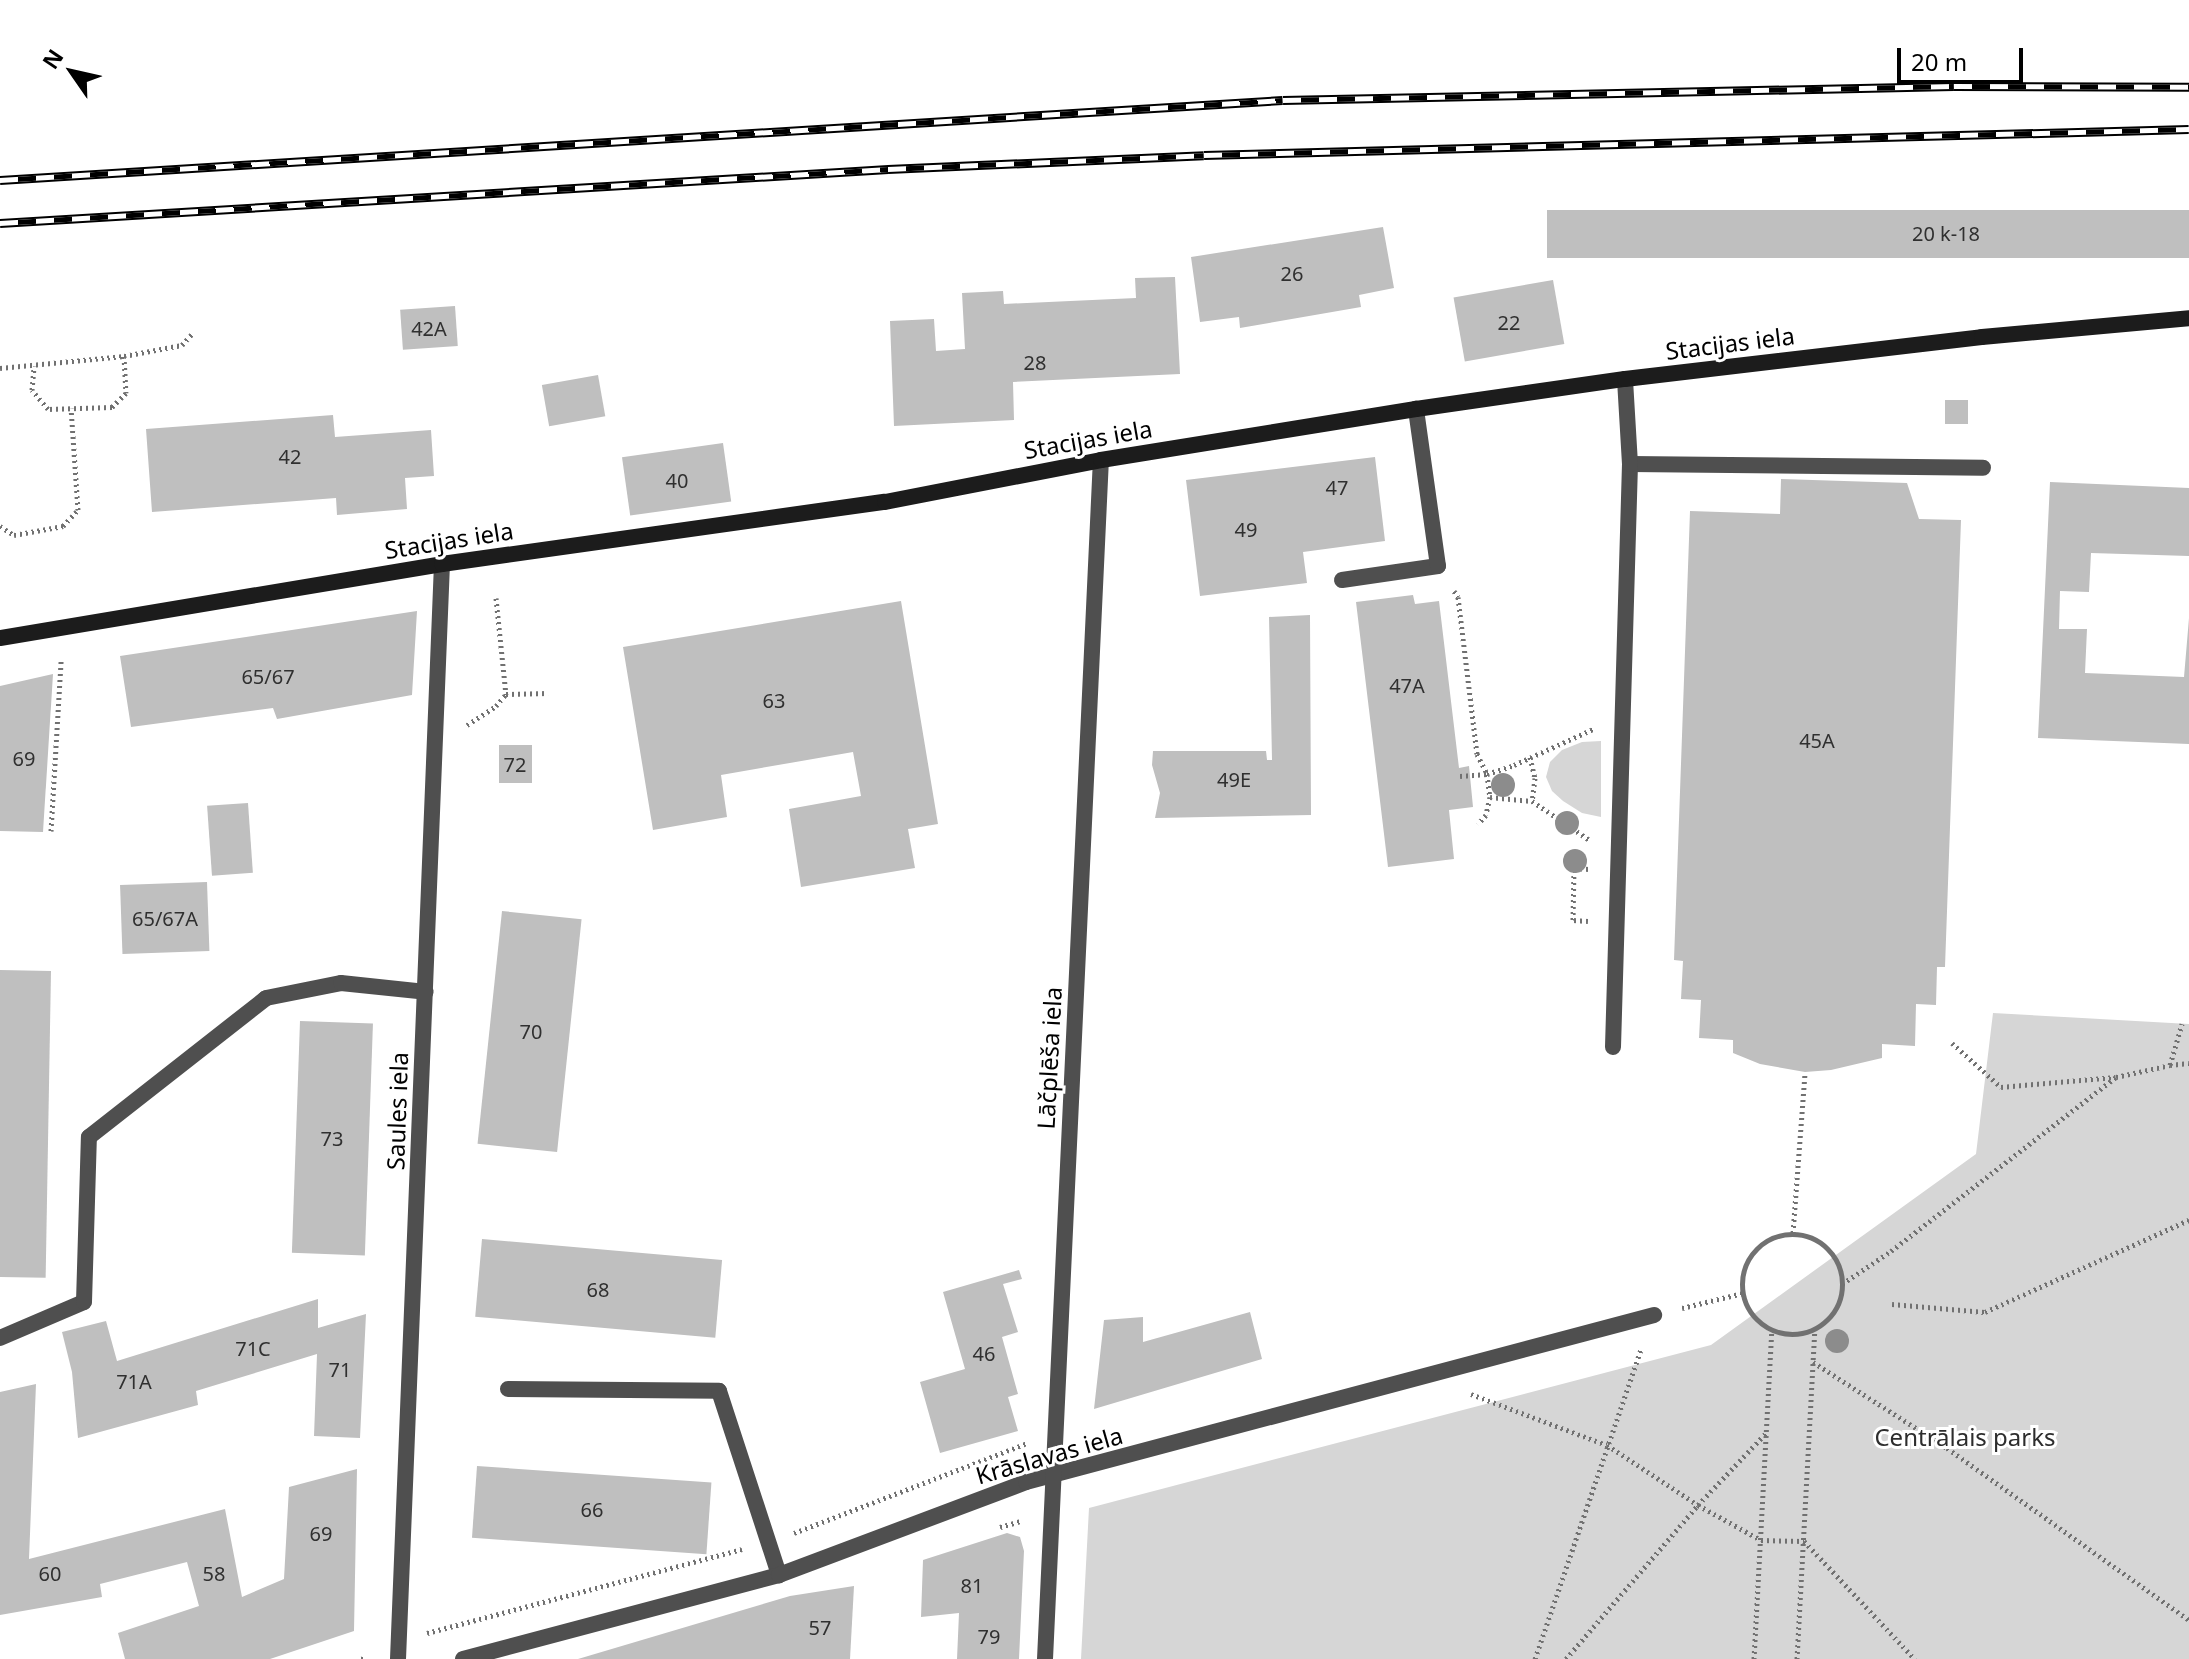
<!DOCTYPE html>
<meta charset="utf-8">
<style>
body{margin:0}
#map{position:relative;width:2189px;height:1659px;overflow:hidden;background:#fff;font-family:"Noto Sans",sans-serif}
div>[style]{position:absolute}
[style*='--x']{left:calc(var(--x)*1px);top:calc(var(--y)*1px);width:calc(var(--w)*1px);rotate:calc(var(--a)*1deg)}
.green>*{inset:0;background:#d6d6d6}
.building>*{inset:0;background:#bfbfbf;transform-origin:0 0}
.path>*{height:5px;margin-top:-2.5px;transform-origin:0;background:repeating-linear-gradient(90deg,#717171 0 2px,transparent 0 6px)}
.path>.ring{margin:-2.5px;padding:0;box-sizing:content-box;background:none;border:5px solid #717171;border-radius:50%}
.lane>*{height:16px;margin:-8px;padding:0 8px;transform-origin:8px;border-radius:8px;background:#4f4f4f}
.street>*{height:16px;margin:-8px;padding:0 8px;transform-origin:8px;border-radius:8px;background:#4f4f4f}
.secondary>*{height:16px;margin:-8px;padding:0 8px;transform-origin:8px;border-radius:8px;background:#1c1c1c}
.rail>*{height:9px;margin-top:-4.5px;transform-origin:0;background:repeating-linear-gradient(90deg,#fff 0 18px,#000 0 36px);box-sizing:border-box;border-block:2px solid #000}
.trees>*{width:24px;height:24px;margin:-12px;border-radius:50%;background:#8c8c8c}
span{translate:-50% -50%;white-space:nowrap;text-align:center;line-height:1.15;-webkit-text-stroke:6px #fff;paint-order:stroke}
.number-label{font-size:20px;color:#303030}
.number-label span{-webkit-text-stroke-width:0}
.street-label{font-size:24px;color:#000}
.park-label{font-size:24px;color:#2d2d2d}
.north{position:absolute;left:32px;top:32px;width:80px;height:80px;-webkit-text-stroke:6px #fff;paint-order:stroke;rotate:304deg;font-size:22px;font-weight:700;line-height:32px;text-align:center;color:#000}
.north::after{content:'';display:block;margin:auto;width:28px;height:36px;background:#000;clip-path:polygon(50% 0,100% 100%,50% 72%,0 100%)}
.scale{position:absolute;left:1897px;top:48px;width:126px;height:36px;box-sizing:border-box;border:4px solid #000;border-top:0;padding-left:10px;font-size:24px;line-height:28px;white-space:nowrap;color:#000;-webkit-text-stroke:6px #fff;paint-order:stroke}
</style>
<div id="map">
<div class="green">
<i style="clip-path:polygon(1601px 741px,1601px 817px,1582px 813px,1563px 801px,1552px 791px,1546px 777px,1550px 762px,1562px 750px,1582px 742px)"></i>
<i style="clip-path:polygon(1993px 1013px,2189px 1024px,2189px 1659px,1081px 1659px,1089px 1508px,1711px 1345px,1976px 1154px)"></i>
</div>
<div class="building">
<i style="left:2189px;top:210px;width:48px;height:642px;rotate:90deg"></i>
<i style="clip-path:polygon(1383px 227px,1394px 288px,1359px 295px,1361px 307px,1240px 328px,1239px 317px,1200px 322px,1191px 257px)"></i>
<i style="clip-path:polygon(1175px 277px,1180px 374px,1013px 382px,1014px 420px,894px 426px,890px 321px,934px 319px,936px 351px,965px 349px,962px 293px,1003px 291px,1004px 304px,1136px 298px,1135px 278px)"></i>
<i style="left:1553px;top:280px;width:65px;height:101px;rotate:80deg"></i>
<i style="left:455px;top:306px;width:40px;height:55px;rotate:86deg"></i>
<i style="left:598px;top:375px;width:42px;height:57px;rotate:80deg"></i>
<i style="left:1968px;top:400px;width:24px;height:23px;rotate:90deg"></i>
<i style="clip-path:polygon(333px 415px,335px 437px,431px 430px,434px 476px,405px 478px,407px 509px,337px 515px,336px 498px,152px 512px,146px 429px)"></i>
<i style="left:723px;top:443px;width:59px;height:102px;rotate:82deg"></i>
<i style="clip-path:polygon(1375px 457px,1385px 541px,1303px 552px,1307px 583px,1200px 596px,1186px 480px)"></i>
<i style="clip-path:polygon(1781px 479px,1907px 483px,1919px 519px,1961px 520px,1945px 967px,1937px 967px,1936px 1005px,1916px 1004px,1915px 1046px,1882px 1044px,1882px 1058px,1831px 1070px,1805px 1072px,1760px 1064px,1733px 1053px,1733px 1040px,1699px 1038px,1701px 1000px,1681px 999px,1683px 961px,1674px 960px,1690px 511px,1780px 514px)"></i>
<i style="clip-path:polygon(2050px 482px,2189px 488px,2189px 556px,2091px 553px,2089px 592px,2060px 591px,2059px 629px,2087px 629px,2085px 673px,2184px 677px,2189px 618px,2189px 744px,2038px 738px)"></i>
<i style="clip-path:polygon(1413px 595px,1415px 604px,1439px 601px,1459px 768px,1469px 766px,1473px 807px,1449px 810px,1454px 859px,1388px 867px,1356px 602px)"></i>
<i style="clip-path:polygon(901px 601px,938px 824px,908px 829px,915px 868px,801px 887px,789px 809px,861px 796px,853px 752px,721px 775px,727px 817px,653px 830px,623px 647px)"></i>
<i style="clip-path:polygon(417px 611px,412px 695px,277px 719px,273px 708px,131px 727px,120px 656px)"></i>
<i style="clip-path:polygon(1310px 615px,1311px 815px,1155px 818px,1160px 793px,1152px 765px,1153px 751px,1266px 751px,1267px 760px,1272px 760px,1269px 617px)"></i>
<i style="clip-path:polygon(53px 674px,43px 832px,0 831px,0 686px)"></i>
<i style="left:499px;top:745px;width:33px;height:38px"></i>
<i style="left:248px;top:803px;width:70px;height:41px;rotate:86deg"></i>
<i style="left:207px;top:882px;width:69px;height:87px;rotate:88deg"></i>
<i style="left:502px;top:911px;width:80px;height:234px;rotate:6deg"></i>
<i style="left:0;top:970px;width:51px;height:307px;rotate:1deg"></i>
<i style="left:300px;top:1021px;width:73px;height:232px;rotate:2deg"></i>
<i style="left:482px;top:1239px;width:241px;height:78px;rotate:5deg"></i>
<i style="clip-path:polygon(1019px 1270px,1022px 1279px,1003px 1284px,1018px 1332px,1002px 1337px,1018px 1394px,1008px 1397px,1018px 1431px,940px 1453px,920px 1382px,965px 1369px,943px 1292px)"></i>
<i style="clip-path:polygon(318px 1299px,318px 1328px,366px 1314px,360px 1438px,314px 1436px,317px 1354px,196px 1391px,198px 1405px,78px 1438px,72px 1372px,62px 1332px,106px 1321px,117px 1361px)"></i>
<i style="clip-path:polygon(1250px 1312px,1262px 1359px,1094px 1409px,1104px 1320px,1143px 1317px,1143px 1342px)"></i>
<i style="clip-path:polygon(36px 1384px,29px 1559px,225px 1509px,242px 1597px,284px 1579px,289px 1487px,357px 1469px,354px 1631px,270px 1659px,125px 1659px,118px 1633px,199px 1606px,187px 1562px,100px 1584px,102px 1597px,0 1615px,0 1392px)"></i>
<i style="left:477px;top:1466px;width:235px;height:72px;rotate:4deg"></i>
<i style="clip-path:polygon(1007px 1533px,1020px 1537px,1024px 1551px,1019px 1659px,957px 1659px,959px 1613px,921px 1617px,923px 1560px)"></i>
<i style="clip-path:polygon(854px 1586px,850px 1659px,578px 1659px,790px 1596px)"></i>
</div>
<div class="path">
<i style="--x:124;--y:356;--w:59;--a:-10.7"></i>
<i style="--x:182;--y:345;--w:15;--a:-48"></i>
<i style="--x:0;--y:368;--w:125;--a:-5.5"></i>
<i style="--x:124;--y:356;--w:37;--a:87"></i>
<i style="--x:126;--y:393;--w:20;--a:135"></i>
<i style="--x:112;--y:407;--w:64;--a:178.2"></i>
<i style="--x:48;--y:409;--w:25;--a:-130"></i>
<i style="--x:32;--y:390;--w:24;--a:-85"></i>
<i style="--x:0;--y:526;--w:17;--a:33"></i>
<i style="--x:14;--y:535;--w:50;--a:-10.4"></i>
<i style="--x:63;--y:526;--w:22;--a:-47"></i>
<i style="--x:78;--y:510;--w:102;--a:-93.9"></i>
<i style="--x:1454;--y:591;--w:7;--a:56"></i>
<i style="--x:1458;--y:597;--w:158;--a:83.1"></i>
<i style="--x:1477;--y:754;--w:22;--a:63"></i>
<i style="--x:1487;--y:774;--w:23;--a:83"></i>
<i style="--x:1490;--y:797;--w:18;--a:103"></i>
<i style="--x:1486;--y:815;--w:12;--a:132"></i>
<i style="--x:496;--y:598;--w:97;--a:84.1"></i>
<i style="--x:506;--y:694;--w:42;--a:-1.4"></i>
<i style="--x:467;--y:725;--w:35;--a:-33"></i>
<i style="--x:496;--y:706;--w:16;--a:-50"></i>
<i style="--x:1530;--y:757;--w:22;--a:77"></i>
<i style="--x:1535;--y:778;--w:23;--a:97"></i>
<i style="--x:1460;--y:776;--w:27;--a:-4"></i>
<i style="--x:1487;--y:774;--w:28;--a:-18"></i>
<i style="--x:1514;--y:765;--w:87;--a:-24.5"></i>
<i style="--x:1490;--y:797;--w:42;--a:5.4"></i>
<i style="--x:1532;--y:801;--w:71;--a:34.1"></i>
<i style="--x:51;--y:831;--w:170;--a:-86.6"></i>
<i style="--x:1588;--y:921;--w:15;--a:-176"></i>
<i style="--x:1573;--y:920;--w:52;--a:-88.9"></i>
<i style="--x:1574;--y:868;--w:15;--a:4"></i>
<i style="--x:1952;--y:1043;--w:66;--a:41.9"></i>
<i style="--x:2001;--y:1087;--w:115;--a:-5"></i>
<i style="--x:2116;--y:1077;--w:55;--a:-12.5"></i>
<i style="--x:2170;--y:1065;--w:43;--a:-73.7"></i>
<i style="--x:2170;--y:1065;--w:19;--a:-6"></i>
<i style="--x:1793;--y:1233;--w:161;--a:-85.7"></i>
<i class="ring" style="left:1742px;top:1234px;width:95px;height:95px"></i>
<i style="--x:1842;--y:1284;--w:59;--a:-34"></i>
<i style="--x:1891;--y:1251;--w:284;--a:-37.7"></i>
<i style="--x:1892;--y:1304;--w:93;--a:4.9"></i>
<i style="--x:1985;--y:1312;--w:224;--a:-24.3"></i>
<i style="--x:1682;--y:1308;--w:63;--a:-13.8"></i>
<i style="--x:1813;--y:1362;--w:159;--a:32.7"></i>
<i style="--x:1947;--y:1448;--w:297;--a:35.4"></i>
<i style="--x:1471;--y:1394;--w:145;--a:20.6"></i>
<i style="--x:1607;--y:1445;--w:109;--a:33.4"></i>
<i style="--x:1698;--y:1505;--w:72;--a:29.1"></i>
<i style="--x:1761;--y:1540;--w:43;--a:1.3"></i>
<i style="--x:1804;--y:1541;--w:162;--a:46.8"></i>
<i style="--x:1000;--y:1527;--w:22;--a:-16"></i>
<i style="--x:794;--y:1533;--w:250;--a:-21.1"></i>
<i style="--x:427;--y:1633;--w:326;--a:-14.9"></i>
<i style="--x:361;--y:1659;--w:4;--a:-14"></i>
<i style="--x:1535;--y:1659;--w:327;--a:-71.1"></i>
<i style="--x:1566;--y:1659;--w:203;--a:-49.4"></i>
<i style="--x:1698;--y:1505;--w:100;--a:-46.6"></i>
<i style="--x:1754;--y:1659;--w:328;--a:-86.9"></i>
<i style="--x:1797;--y:1659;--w:330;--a:-86.9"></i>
</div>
<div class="lane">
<i style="--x:1630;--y:464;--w:353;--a:0.6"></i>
<i style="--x:1342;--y:580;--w:97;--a:-8.3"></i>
<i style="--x:1438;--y:566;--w:159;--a:-98"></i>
<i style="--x:1613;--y:1047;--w:583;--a:-88.33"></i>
<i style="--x:1630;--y:464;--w:85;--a:-93.4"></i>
</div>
<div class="street">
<i style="--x:0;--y:1338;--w:91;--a:-23.2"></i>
<i style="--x:84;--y:1302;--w:165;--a:-88.3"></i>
<i style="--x:89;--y:1137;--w:225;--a:-38.1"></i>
<i style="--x:266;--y:998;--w:76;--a:-11.3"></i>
<i style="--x:341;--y:983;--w:85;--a:6"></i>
<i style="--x:508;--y:1389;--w:211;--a:0.5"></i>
<i style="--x:719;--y:1391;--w:194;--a:71.9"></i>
<i style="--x:398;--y:1659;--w:1096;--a:-87.7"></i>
<i style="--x:463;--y:1659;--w:327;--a:-14.9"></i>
<i style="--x:779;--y:1575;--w:264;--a:-20.6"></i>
<i style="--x:1026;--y:1482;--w:650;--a:-14.89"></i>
<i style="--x:1045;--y:1659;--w:1200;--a:-87.33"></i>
</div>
<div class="secondary">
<i style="--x:0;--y:638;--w:448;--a:-9.5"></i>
<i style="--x:442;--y:564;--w:447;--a:-8"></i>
<i style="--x:885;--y:502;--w:220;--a:-11"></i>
<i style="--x:1101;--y:460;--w:319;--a:-9.2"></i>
<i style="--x:1416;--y:409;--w:211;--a:-8.2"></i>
<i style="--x:1625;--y:379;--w:359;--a:-6.7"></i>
<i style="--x:1982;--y:337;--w:208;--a:-5.2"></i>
</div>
<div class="rail">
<i style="--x:0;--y:180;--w:1285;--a:-3.57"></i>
<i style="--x:1283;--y:100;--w:671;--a:-1.2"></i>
<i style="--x:1954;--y:86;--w:235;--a:0.2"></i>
<i style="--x:0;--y:223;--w:890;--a:-3.48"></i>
<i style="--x:888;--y:169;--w:316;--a:-2.5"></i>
<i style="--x:1204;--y:155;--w:985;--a:-1.51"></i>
</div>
<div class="trees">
<i style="left:1503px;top:785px"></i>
<i style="left:1567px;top:823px"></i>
<i style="left:1575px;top:861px"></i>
<i style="left:1837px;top:1341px"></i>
</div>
<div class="number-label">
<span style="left:1946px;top:233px">20 k-18</span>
<span style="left:1292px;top:273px">26</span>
<span style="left:1509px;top:322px">22</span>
<span style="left:429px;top:328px">42A</span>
<span style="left:1035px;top:362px">28</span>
<span style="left:290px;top:456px">42</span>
<span style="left:677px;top:480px">40</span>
<span style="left:1337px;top:487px">47</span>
<span style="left:1246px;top:529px">49</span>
<span style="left:268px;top:676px">65/67</span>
<span style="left:1407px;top:685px">47A</span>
<span style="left:774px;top:700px">63</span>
<span style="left:1817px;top:740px">45A</span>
<span style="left:24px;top:758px">69</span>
<span style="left:515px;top:764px">72</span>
<span style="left:1234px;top:779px">49E</span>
<span style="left:165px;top:918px">65/67A</span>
<span style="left:531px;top:1031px">70</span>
<span style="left:332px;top:1138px">73</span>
<span style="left:598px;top:1289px">68</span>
<span style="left:253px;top:1348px">71C</span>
<span style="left:984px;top:1353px">46</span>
<span style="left:340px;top:1369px">71</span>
<span style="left:134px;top:1381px">71A</span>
<span style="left:592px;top:1509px">66</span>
<span style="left:321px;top:1533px">69</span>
<span style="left:50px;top:1573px">60</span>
<span style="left:214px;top:1573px">58</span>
<span style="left:972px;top:1585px">81</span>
<span style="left:820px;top:1627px">57</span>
<span style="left:989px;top:1636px">79</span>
</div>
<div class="street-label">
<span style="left:1730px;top:343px;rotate:-7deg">Stacijas iela</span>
<span style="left:1088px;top:439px;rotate:-10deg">Stacijas iela</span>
<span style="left:449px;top:540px;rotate:-9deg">Stacijas iela</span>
<span style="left:1049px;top:1058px;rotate:-87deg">Lāčplēša iela</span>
<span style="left:397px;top:1111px;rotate:-88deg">Saules iela</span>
<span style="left:1049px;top:1455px;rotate:-16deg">Krāslavas iela</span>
</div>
<div class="park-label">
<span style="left:1965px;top:1437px">Centrālais parks</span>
</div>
<div class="north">N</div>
<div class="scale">20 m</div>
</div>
